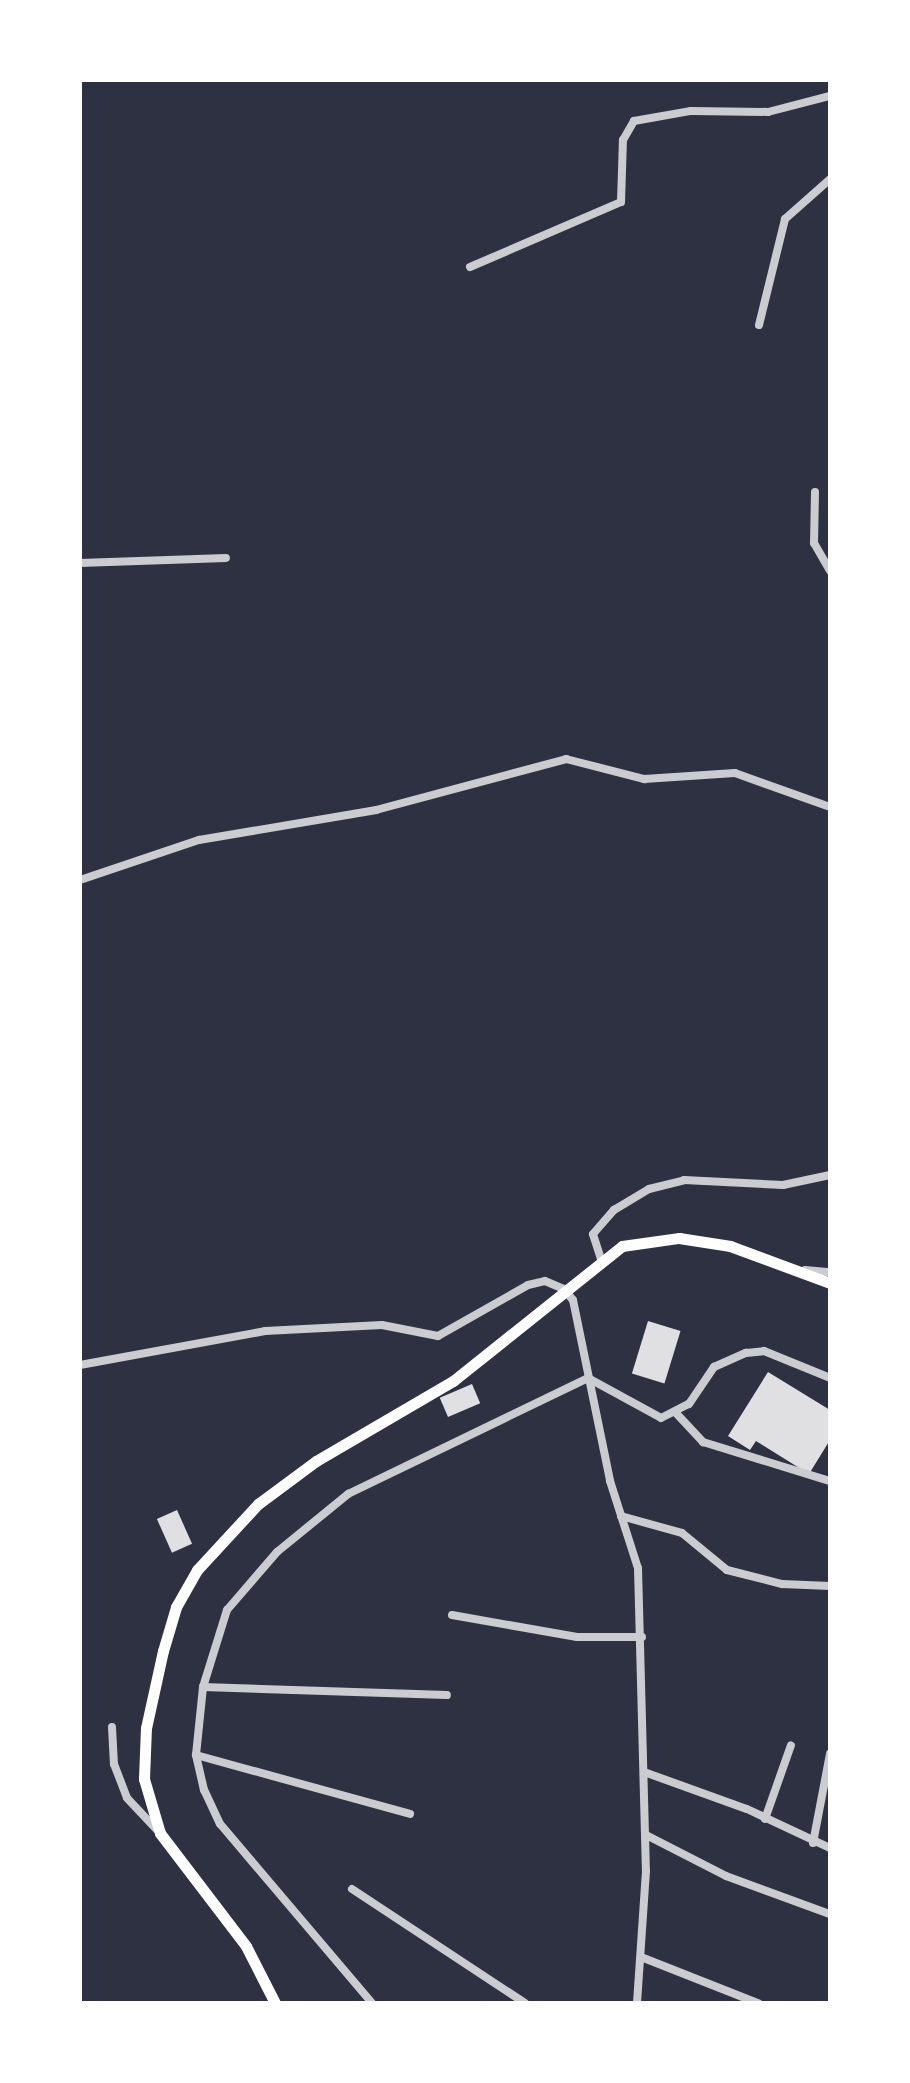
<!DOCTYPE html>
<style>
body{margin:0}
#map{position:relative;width:910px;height:2083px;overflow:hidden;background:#2d3142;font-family:"Sofia Sans Condensed",sans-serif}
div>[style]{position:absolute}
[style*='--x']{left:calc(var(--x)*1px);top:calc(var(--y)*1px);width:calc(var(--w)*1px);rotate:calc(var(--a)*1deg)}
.building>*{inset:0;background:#e0e0e3;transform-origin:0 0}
.minor>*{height:8px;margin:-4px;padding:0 4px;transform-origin:4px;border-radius:4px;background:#caccd0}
.primary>*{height:11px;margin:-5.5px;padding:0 5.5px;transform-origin:5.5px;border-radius:5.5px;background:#fff}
span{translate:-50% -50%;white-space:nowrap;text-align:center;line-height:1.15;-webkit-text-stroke:8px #fff;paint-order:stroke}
.frame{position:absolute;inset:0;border:82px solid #fff;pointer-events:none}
</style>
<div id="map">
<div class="building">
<i style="left:648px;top:1321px;width:34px;height:55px;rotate:17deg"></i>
<i style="clip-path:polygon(768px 1372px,830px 1410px,830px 1440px,809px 1474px,756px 1441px,750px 1450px,728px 1436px)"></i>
<i style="left:472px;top:1384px;width:21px;height:35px;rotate:67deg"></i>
<i style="left:177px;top:1510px;width:37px;height:22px;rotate:66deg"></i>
</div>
<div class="minor">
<i style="--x:470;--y:267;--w:164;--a:-23.3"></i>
<i style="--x:621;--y:202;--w:62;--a:-88.2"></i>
<i style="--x:623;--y:140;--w:22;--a:-60"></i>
<i style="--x:634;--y:121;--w:58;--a:-10"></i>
<i style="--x:691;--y:111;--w:77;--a:0.7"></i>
<i style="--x:768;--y:112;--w:64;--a:-14.5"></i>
<i style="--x:759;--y:325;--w:109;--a:-76.2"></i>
<i style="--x:785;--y:219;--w:60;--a:-41.6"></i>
<i style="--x:815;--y:492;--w:51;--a:91.1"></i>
<i style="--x:814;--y:543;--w:32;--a:60"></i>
<i style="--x:80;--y:563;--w:146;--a:-2"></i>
<i style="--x:80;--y:880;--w:126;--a:-18.6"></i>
<i style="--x:199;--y:840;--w:180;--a:-9.6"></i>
<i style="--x:376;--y:810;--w:197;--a:-15"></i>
<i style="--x:566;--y:759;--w:81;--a:14.4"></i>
<i style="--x:644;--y:779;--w:91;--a:-3.8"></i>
<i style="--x:735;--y:773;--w:101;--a:19.7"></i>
<i style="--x:601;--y:1259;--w:26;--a:-108"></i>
<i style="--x:593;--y:1234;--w:32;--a:-49"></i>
<i style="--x:614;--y:1210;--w:41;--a:-31"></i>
<i style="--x:649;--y:1189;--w:36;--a:-14"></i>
<i style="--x:684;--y:1180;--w:99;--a:2.9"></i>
<i style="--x:783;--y:1185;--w:48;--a:-12"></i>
<i style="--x:805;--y:1270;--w:25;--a:5"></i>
<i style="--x:80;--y:1365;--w:188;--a:-10.4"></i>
<i style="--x:265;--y:1331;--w:117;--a:-2.9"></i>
<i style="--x:382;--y:1325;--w:57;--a:11.1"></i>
<i style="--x:438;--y:1336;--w:103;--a:-29.5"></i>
<i style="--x:528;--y:1285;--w:17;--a:-13"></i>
<i style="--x:545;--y:1281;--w:21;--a:23"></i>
<i style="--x:564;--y:1289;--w:14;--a:51"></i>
<i style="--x:573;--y:1300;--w:185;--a:78.4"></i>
<i style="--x:610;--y:1481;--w:91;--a:72.2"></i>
<i style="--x:638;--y:1568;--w:303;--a:88.5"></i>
<i style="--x:646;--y:1871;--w:132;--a:93.9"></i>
<i style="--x:676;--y:1413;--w:40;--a:47"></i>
<i style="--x:703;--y:1442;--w:133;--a:17.1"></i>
<i style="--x:621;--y:1516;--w:63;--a:15.6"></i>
<i style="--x:682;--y:1533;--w:58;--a:39.4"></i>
<i style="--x:727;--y:1570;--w:57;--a:14.3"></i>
<i style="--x:782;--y:1584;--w:48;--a:2.4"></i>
<i style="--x:452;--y:1615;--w:127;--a:10"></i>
<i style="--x:577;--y:1637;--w:65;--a:0"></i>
<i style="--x:203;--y:1687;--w:244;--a:1.9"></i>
<i style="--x:112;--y:1727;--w:37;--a:87"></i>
<i style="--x:114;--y:1764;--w:36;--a:69"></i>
<i style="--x:127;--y:1798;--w:47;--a:46.7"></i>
<i style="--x:196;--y:1755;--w:222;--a:15.4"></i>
<i style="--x:644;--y:1772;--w:109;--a:19.8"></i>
<i style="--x:747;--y:1809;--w:92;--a:25.2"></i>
<i style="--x:765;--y:1819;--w:78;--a:-70.6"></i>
<i style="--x:646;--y:1835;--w:90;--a:27.1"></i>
<i style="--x:726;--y:1876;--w:111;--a:20.1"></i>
<i style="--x:813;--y:1843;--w:91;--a:-79.2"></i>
<i style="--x:352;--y:1889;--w:207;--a:33.4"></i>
<i style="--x:641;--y:1957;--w:126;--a:21.5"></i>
<i style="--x:372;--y:2003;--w:235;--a:-130.3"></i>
<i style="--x:220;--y:1824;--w:38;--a:-115"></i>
<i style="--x:204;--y:1790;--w:36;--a:-103"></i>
<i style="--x:196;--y:1755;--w:68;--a:-84.1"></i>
<i style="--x:203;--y:1687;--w:81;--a:-72.7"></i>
<i style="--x:227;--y:1610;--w:77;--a:-49.2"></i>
<i style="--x:277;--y:1552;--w:92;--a:-39.2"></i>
<i style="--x:348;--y:1494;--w:267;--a:-25.8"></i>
<i style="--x:588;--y:1378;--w:83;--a:28.7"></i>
<i style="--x:661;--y:1418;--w:31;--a:-27"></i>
<i style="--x:689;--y:1404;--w:45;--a:-56"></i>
<i style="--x:714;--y:1367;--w:35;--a:-24"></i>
<i style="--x:746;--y:1353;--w:18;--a:-6"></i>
<i style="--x:764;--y:1351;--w:71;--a:22.2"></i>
</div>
<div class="primary">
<i style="--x:275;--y:2003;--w:64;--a:-117"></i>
<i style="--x:246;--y:1946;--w:142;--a:-127.3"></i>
<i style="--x:160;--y:1833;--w:56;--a:-106.5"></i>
<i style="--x:144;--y:1779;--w:51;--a:-87.8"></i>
<i style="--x:146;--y:1728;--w:79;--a:-77.6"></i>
<i style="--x:163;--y:1651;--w:46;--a:-73.5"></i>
<i style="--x:176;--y:1607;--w:43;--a:-60.4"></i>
<i style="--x:197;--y:1570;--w:90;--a:-47.3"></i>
<i style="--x:258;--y:1504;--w:72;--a:-36.6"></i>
<i style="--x:316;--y:1461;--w:159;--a:-30.3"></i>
<i style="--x:453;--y:1381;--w:216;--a:-38.6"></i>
<i style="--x:622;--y:1246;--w:58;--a:-8"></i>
<i style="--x:679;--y:1238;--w:52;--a:8.9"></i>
<i style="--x:730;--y:1246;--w:107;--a:20.3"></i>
</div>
<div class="frame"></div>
</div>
